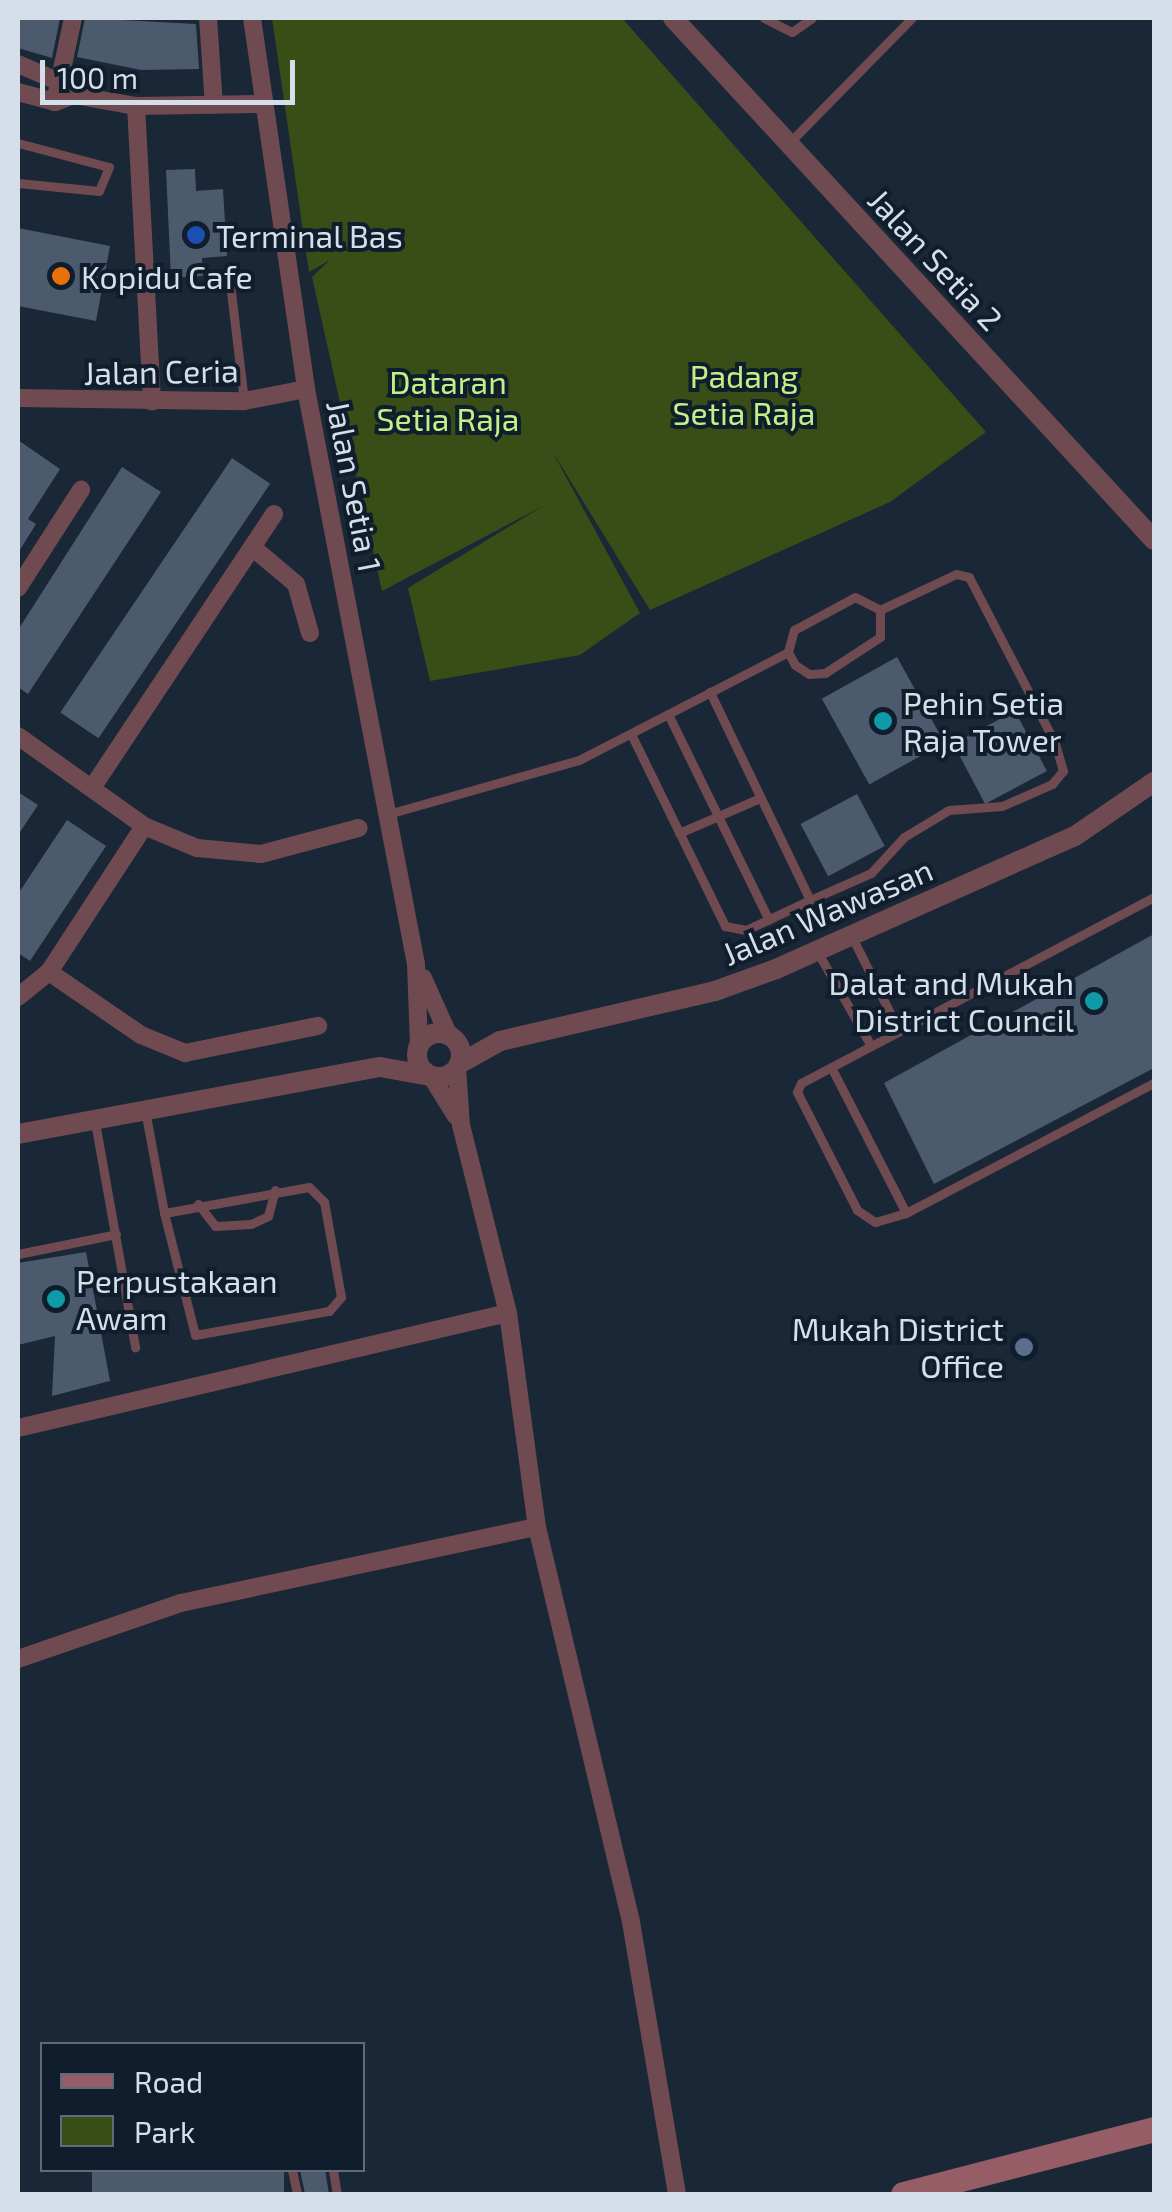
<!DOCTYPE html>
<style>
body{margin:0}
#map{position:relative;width:1172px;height:2212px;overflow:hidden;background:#192736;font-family:"Exo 2",sans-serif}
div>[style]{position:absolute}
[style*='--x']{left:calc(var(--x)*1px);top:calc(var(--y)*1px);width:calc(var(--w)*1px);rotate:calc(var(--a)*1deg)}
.green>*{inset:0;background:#384e16}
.building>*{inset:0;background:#4b5b6d;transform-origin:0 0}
.service>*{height:9px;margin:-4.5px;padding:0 4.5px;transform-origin:4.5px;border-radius:4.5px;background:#6f4a50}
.minor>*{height:18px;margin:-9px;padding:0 9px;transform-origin:9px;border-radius:9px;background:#6f4a50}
.tertiary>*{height:20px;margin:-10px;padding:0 10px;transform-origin:10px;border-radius:10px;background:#6f4a50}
.tertiary>.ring{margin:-10px;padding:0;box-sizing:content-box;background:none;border:20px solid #6f4a50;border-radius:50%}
.secondary>*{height:25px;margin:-12.5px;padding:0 12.5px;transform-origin:12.5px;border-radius:12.5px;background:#975d67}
.dots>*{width:28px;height:28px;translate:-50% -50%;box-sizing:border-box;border:5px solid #0f1d2c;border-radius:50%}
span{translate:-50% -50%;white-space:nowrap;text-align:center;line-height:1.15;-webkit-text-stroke:8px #0f1d2c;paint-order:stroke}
.poi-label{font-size:32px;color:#d5dfe9}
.left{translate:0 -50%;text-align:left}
.right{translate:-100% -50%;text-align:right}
.street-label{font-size:32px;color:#d5dfe9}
.park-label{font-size:32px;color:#c1f087}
.frame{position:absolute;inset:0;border:20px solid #d5dfe9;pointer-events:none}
.legend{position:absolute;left:40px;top:2042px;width:325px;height:130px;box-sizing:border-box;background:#0f1d2c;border:2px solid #5e6b78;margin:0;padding:12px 18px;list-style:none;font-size:30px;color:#d5dfe9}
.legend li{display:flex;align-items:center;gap:20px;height:50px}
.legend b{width:50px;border:2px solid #5e6b78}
.scale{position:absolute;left:40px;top:60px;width:255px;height:45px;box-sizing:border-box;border:5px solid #d5dfe9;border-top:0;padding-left:12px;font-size:30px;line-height:35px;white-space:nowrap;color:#d5dfe9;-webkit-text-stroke:8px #0f1d2c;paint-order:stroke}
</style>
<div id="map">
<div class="green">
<i style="clip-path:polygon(272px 18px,622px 18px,986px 432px,890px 502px,650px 610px,552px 451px,640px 613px,580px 655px,430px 681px,408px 588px,543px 506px,382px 591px,312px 277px,330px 260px,309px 272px)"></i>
</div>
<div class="building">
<i style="clip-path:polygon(18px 18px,60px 18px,52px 58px,18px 48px)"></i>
<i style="clip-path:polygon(85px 18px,196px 24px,199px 69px,141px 70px,77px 57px)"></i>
<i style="clip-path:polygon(195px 169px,196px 191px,223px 189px,227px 256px,202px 258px,203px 276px,171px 278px,166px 170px)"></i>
<i style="clip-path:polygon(18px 228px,110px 246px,96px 321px,18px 306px)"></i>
<i style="clip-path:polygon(18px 440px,60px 469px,28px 519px,36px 524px,18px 553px)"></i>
<i style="left:232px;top:458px;width:46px;height:307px;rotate:34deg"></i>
<i style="clip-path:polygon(122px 467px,161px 492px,28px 694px,18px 687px,18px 630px)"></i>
<i style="left:897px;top:657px;width:98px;height:86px;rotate:61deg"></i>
<i style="left:1015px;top:711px;width:68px;height:70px;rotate:62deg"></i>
<i style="clip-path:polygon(18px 792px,38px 805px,18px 835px)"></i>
<i style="left:857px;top:794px;width:59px;height:64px;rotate:62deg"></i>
<i style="clip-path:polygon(67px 820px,106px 846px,30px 961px,18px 953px,18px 894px)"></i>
<i style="clip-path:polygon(1154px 934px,1154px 1068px,934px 1184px,884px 1083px)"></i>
<i style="clip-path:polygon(86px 1252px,110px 1381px,52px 1396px,55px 1336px,18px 1345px,18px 1263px)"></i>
<i style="left:92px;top:2170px;width:192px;height:24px"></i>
<i style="clip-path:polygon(300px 2170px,325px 2170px,329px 2194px,305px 2194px)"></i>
</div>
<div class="service">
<i style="--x:764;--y:18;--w:31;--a:27"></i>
<i style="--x:792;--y:32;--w:24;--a:-35"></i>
<i style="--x:18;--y:143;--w:94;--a:14.8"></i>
<i style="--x:109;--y:167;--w:26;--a:113"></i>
<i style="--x:99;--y:191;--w:81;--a:-174.4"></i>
<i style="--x:789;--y:143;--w:175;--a:-45.5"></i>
<i style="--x:229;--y:275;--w:127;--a:83.2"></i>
<i style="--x:855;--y:597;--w:28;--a:27"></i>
<i style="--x:880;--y:610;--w:27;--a:90"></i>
<i style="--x:880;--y:637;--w:66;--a:146.8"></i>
<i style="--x:825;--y:673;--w:16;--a:176"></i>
<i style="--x:809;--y:674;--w:17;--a:-147"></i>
<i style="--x:795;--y:665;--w:15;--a:-118"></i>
<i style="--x:788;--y:652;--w:23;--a:-75"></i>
<i style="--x:794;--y:630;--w:69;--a:-28.4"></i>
<i style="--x:668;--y:714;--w:229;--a:63.9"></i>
<i style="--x:631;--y:734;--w:214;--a:63.9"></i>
<i style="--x:725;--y:926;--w:21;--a:11"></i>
<i style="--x:746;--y:930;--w:71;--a:-25.1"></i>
<i style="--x:810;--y:900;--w:231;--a:-115.7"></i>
<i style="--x:388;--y:814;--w:198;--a:-15.8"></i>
<i style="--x:579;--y:760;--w:235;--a:-27.3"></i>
<i style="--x:679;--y:833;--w:88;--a:-23.4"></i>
<i style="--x:1154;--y:897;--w:399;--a:152.2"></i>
<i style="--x:801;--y:1083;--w:10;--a:114"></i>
<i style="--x:797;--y:1092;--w:132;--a:63"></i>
<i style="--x:857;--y:1210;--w:22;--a:34"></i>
<i style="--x:875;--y:1222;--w:32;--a:-16"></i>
<i style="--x:906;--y:1213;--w:280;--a:-27.7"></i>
<i style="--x:810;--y:900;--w:67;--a:-23.9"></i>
<i style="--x:871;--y:873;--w:49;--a:-47.5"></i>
<i style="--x:904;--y:837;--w:52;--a:-31"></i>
<i style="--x:949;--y:810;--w:53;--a:-4.3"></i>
<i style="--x:1002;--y:806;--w:55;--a:-23.7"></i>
<i style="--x:1052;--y:784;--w:17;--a:-50"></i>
<i style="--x:1063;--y:771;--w:29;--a:-106"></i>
<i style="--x:1055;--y:743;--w:187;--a:-117.4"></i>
<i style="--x:969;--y:577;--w:13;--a:-167"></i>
<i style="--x:956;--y:574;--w:84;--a:154.7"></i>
<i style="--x:851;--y:935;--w:107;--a:63.4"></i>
<i style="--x:818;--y:953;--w:107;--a:60.3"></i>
<i style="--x:831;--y:1067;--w:164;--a:62.8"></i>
<i style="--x:145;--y:1110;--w:105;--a:79.5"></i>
<i style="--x:164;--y:1213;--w:126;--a:75.7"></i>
<i style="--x:195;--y:1335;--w:136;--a:-10.2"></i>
<i style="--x:329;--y:1311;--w:18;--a:-49"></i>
<i style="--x:341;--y:1297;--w:97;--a:-100.1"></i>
<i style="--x:324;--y:1202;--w:21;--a:-135"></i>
<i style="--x:309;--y:1187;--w:147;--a:169.8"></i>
<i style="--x:95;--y:1122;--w:229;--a:79.9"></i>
<i style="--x:198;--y:1204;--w:28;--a:52"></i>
<i style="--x:215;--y:1226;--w:36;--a:-3"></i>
<i style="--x:251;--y:1224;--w:19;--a:-25"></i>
<i style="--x:268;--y:1216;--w:27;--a:-75"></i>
<i style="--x:18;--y:1254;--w:100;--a:-11.5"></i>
<i style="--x:292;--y:2170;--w:25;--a:78"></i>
<i style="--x:333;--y:2170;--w:24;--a:81"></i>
</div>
<div class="minor">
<i style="--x:208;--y:18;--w:87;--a:86.1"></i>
<i style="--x:252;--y:18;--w:375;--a:81.7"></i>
<i style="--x:306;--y:389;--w:585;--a:79.17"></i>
<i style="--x:416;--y:964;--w:80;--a:87.9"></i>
<i style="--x:18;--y:64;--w:52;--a:23.6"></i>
<i style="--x:18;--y:92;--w:38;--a:15"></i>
<i style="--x:55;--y:102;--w:20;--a:-20"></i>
<i style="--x:74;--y:95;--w:63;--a:10.1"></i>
<i style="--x:136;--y:106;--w:128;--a:-0.9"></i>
<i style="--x:55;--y:102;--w:86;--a:-77.9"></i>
<i style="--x:136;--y:106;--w:296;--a:86.9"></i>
<i style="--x:18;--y:398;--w:226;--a:0.8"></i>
<i style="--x:244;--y:401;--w:63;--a:-11"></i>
<i style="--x:252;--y:547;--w:57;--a:40.1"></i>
<i style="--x:296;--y:584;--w:51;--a:74.1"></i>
<i style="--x:18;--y:588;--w:117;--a:-57.3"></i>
<i style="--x:18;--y:736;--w:155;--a:35.5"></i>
<i style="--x:144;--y:826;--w:57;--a:22.5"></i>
<i style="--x:197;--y:848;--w:64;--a:5.4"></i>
<i style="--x:261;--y:854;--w:101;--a:-14.9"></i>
<i style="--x:92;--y:788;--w:329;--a:-56.4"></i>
<i style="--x:49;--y:972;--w:112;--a:34.4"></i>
<i style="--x:141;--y:1035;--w:48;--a:22.2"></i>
<i style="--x:185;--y:1053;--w:136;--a:-11.5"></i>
<i style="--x:423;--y:978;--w:61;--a:65.9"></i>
<i style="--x:18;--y:997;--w:40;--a:-39"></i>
<i style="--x:49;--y:972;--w:174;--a:-56.9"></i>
<i style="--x:457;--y:1067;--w:58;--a:86.1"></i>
<i style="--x:461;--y:1125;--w:194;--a:76"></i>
<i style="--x:508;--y:1313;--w:216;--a:82.3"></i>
<i style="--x:537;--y:1527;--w:406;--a:76.6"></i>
<i style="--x:631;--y:1922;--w:276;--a:80.4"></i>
<i style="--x:431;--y:1076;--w:47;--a:58"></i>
<i style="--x:18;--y:1428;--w:503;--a:-13.21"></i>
<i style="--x:18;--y:1659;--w:172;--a:-19"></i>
<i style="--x:181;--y:1603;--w:364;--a:-12.1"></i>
</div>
<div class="tertiary">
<i style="--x:673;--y:18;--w:710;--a:47.34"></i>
<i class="ring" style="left:417px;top:1033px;width:24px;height:24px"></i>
<i style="--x:459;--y:1064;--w:47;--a:-29.3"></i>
<i style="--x:500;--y:1041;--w:221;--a:-13.1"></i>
<i style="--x:715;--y:991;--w:65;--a:-19.8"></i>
<i style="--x:776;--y:969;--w:327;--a:-24"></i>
<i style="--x:1075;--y:836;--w:96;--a:-34.4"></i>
<i style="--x:18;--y:1134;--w:368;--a:-10.5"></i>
<i style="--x:380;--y:1067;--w:52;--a:10"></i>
</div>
<div class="secondary">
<i style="--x:903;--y:2194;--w:259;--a:-14.5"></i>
</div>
<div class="dots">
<i style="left:196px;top:235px;background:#1a4fb4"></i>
<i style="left:61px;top:276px;background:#e8710a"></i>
<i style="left:883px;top:721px;background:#0f9aa8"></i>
<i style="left:1094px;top:1001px;background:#0f9aa8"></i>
<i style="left:56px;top:1299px;background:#0f9aa8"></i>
<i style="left:1024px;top:1347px;background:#5c6f8a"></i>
</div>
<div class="poi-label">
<span class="left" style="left:216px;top:235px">Terminal Bas</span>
<span class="left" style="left:81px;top:276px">Kopidu Cafe</span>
<span class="left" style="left:903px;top:721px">Pehin Setia<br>Raja Tower</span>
<span class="right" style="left:1074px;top:1001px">Dalat and Mukah<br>District Council</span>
<span class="left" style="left:76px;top:1299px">Perpustakaan<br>Awam</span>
<span class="right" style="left:1004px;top:1347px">Mukah District<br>Office</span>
</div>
<div class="street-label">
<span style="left:936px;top:259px;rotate:47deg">Jalan Setia 2</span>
<span style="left:161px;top:371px;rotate:-1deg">Jalan Ceria</span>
<span style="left:355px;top:486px;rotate:79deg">Jalan Setia 1</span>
<span style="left:827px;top:911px;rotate:-23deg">Jalan Wawasan</span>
</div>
<div class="park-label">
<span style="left:744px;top:394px">Padang<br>Setia Raja</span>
<span style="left:448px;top:400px">Dataran<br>Setia Raja</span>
</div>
<div class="frame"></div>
<ul class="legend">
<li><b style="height:12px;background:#975d67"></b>Road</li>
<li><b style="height:28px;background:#384e16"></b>Park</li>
</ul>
<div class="scale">100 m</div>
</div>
